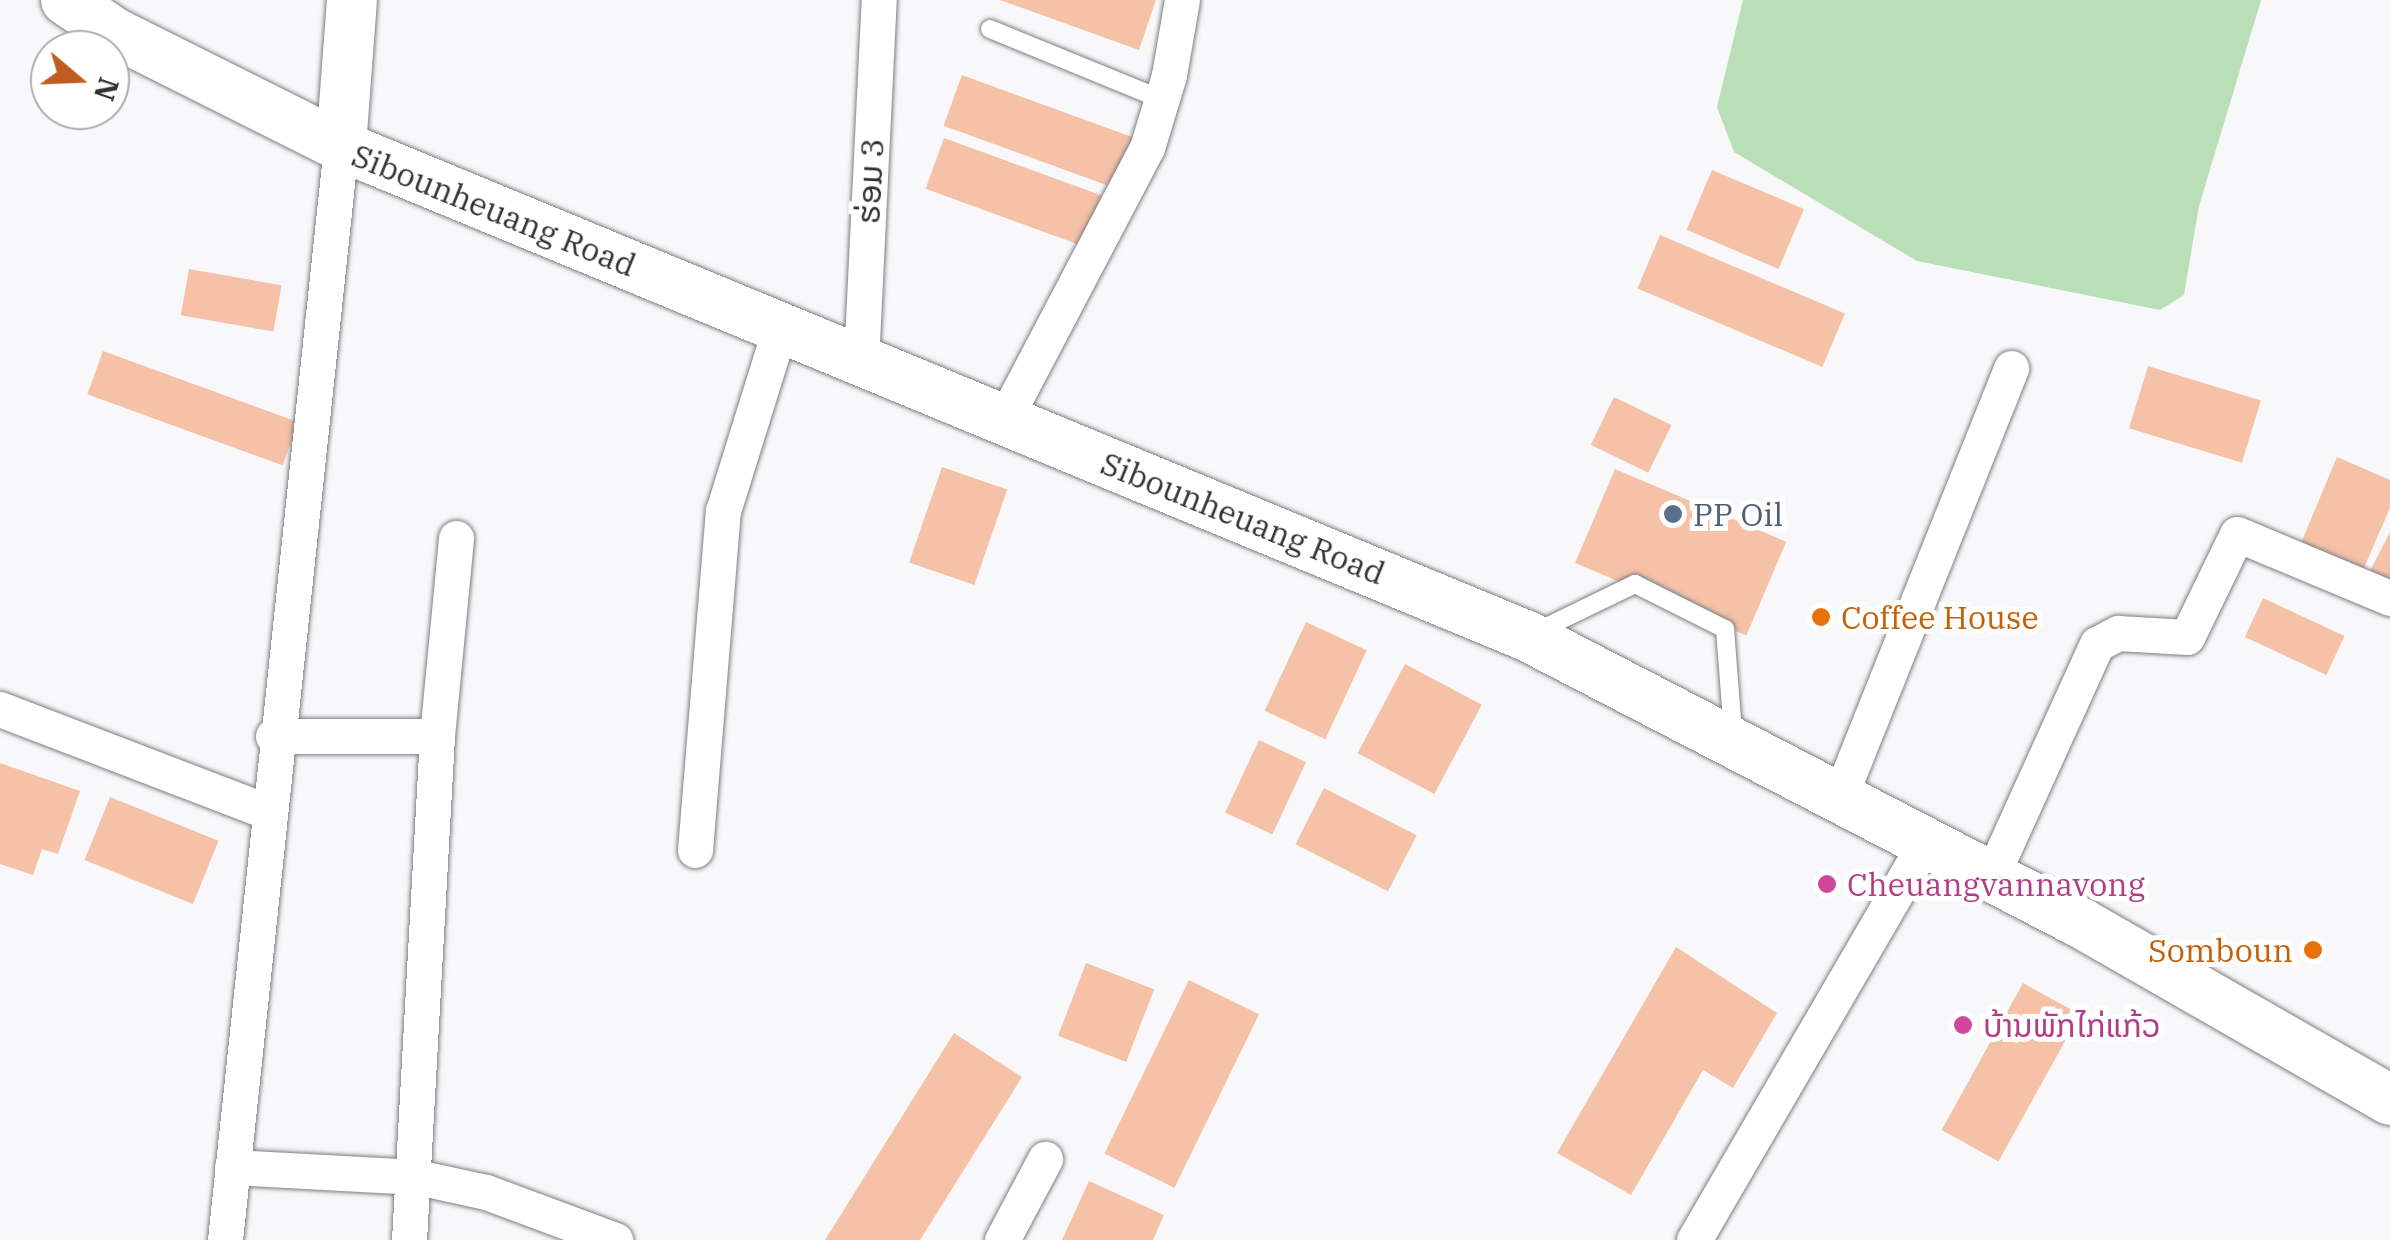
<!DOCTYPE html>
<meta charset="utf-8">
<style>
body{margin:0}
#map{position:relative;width:2390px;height:1240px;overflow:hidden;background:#f8f8fa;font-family:"IBM Plex Serif","Noto Sans Lao",serif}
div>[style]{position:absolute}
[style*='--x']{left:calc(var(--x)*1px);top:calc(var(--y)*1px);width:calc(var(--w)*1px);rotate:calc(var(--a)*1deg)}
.green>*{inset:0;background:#b9dfb7}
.building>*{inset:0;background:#f5c2a7;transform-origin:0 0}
.roads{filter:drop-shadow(0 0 2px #7e7e80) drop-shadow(0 0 2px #7e7e80)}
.lane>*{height:18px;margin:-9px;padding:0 9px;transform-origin:9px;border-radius:9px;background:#fff}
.street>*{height:35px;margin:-17.5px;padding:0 17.5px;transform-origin:17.5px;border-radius:17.5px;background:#fff}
.secondary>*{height:50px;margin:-25px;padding:0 25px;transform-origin:25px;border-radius:25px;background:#fff}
.dots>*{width:28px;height:28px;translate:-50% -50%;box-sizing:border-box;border:5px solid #fff;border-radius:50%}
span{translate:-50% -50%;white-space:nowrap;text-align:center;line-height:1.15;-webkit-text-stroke:10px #fff;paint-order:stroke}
.street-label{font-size:32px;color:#323233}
.service-label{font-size:32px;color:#4e5e75}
.left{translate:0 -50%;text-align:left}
.food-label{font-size:32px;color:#c56008}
.right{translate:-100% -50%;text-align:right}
.hotel-label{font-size:32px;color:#b23c85}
.north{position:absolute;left:30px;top:30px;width:100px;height:100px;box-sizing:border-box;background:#fff;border:2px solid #adadad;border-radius:50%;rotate:109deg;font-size:28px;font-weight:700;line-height:40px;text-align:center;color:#323233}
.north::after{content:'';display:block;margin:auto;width:35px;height:45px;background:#bf5d21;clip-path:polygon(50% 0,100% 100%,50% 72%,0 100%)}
</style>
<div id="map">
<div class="green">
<i style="clip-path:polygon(1743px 0,2261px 0,2199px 206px,2184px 295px,2160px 310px,1917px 261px,1734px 152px,1717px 107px)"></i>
</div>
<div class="building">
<i style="clip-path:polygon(1000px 0,1156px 0,1139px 50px)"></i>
<i style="left:962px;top:75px;width:184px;height:54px;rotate:20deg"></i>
<i style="left:944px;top:138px;width:173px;height:54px;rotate:20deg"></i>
<i style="left:1712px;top:170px;width:100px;height:65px;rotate:23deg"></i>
<i style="left:1660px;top:235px;width:201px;height:58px;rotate:23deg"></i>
<i style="left:189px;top:269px;width:94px;height:47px;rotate:10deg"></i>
<i style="left:103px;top:351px;width:208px;height:46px;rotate:20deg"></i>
<i style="left:2148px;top:366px;width:118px;height:65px;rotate:17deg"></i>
<i style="left:1614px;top:397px;width:64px;height:53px;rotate:26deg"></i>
<i style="clip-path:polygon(2337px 457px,2390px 480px,2390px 508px,2360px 577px,2298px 550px)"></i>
<i style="left:942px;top:467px;width:69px;height:101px;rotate:19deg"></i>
<i style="left:1615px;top:469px;width:186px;height:102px;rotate:23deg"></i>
<i style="clip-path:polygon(2390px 532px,2390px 582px,2370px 571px)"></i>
<i style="left:2263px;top:598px;width:90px;height:43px;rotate:25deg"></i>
<i style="left:1306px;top:622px;width:67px;height:98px;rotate:25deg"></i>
<i style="left:1405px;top:664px;width:87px;height:101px;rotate:28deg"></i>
<i style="left:1259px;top:740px;width:52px;height:80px;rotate:25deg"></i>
<i style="clip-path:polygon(0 763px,80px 791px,58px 854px,42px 849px,33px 875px,0 864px)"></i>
<i style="left:1324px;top:788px;width:104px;height:63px;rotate:27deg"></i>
<i style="left:110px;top:797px;width:117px;height:68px;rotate:22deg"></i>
<i style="clip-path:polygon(1676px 947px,1777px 1013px,1733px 1088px,1703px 1070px,1631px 1195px,1557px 1153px)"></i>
<i style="left:1086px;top:963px;width:73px;height:78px;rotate:21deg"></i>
<i style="left:1189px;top:980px;width:78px;height:193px;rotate:26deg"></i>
<i style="left:2023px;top:983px;width:65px;height:168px;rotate:29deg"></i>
<i style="clip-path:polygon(954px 1033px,1022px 1077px,920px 1240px,825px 1240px)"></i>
<i style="clip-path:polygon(1089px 1181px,1164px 1215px,1153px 1240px,1062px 1240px)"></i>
</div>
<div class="roads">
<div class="lane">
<i style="--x:990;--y:29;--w:185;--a:22.3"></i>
<i style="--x:1538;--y:631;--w:108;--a:-25.9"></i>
<i style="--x:1635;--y:584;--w:101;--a:26.6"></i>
<i style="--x:1725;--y:629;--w:105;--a:85.6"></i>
</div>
<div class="street">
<i style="--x:861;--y:362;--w:362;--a:-87.2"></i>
<i style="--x:1004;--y:420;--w:307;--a:-62.3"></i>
<i style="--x:1147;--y:148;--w:76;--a:-73.2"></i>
<i style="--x:1169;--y:75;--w:76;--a:-80.2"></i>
<i style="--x:0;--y:709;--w:287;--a:21"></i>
<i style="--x:273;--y:736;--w:164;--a:0"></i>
<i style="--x:1840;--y:796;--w:461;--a:-68.2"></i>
<i style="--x:695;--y:850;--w:340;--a:-85.3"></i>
<i style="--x:723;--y:511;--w:192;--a:-72.7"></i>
<i style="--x:1992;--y:875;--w:254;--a:-65.6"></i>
<i style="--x:2097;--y:644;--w:24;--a:-28"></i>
<i style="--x:2118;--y:633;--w:69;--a:3.3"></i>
<i style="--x:2187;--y:637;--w:114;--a:-64.1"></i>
<i style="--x:2237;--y:534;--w:166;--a:22.7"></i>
<i style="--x:232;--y:1167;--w:185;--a:3.1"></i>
<i style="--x:417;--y:1177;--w:71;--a:12.3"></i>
<i style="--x:486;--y:1192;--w:138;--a:20.4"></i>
<i style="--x:225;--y:1240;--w:1100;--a:-83.95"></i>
<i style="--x:409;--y:1240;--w:505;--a:-86.82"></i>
<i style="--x:437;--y:736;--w:199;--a:-84.5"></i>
<i style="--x:1002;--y:1240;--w:92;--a:-62"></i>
<i style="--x:1694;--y:1240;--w:462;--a:-59.8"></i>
</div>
<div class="secondary">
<i style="--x:66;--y:0;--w:57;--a:34.2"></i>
<i style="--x:113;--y:32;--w:255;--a:26.6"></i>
<i style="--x:341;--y:146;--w:1283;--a:22.45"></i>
<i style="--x:1527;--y:636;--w:624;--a:27.39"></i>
<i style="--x:2081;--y:923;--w:356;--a:29.8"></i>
<i style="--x:341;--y:146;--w:146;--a:-85.7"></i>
</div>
</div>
<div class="dots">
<i style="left:1673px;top:514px;background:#5c6f8a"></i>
<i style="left:1821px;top:617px;background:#e8710a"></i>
<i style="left:1827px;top:884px;background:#d1479c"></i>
<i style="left:2313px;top:950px;background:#e8710a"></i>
<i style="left:1963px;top:1025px;background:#d1479c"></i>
</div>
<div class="street-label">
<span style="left:870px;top:181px;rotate:-87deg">ຮ່ອມ 3</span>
<span style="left:494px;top:210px;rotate:22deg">Sibounheuang Road</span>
<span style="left:1243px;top:518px;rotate:22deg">Sibounheuang Road</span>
</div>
<div class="service-label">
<span class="left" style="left:1693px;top:514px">PP Oil</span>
</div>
<div class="food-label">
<span class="left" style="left:1841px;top:617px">Coffee House</span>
<span class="right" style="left:2293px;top:950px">Somboun</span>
</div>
<div class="hotel-label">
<span class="left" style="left:1847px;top:884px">Cheuangvannavong</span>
<span class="left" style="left:1983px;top:1025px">ບ້ານພັກໄກ່ແກ້ວ</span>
</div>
<div class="north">N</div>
</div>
